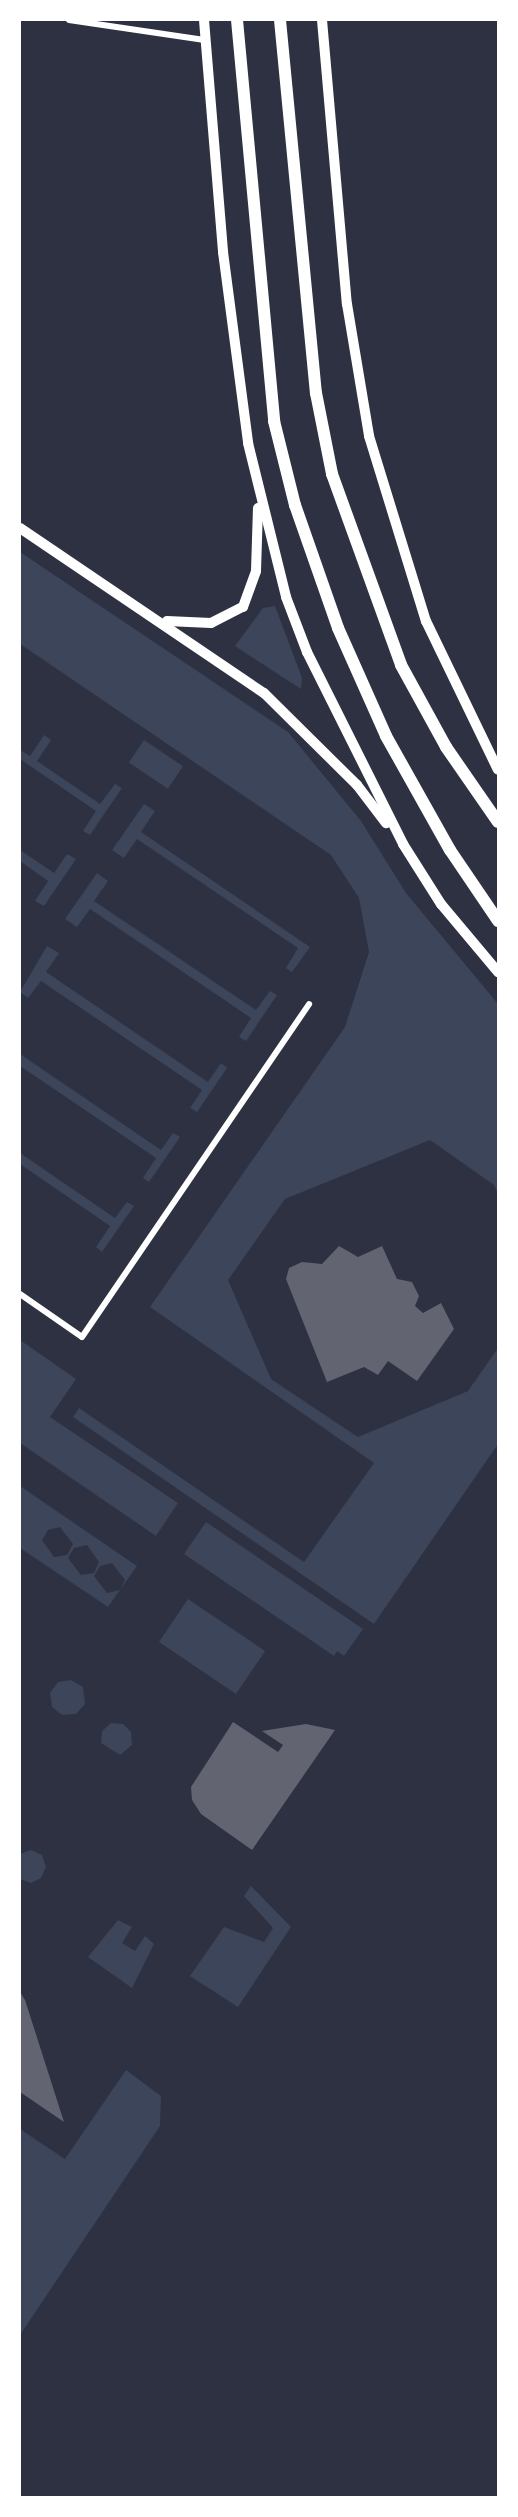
<!DOCTYPE html>
<style>
body{margin:0}
#map{position:relative;width:518px;height:2517px;overflow:hidden;background:#2d3142;font-family:Figtree,sans-serif}
div>[style]{position:absolute}
[style*='--x']{left:calc(var(--x)*1px);top:calc(var(--y)*1px);width:calc(var(--w)*1px);rotate:calc(var(--a)*1deg)}
.green>*{inset:0;background:#3c4559;transform-origin:0 0}
.building>*{inset:0;background:#626471}
.minor>*{height:6px;margin:-3px;padding:0 3px;transform-origin:3px;border-radius:3px;background:#fff}
.tertiary>*{height:10px;margin:-5px;padding:0 5px;transform-origin:5px;border-radius:5px;background:#fff}
.secondary>*{height:12px;margin:-6px;padding:0 6px;transform-origin:6px;border-radius:6px;background:#fff}
span{translate:-50% -50%;white-space:nowrap;text-align:center;line-height:1.15;-webkit-text-stroke:6px #fff;paint-order:stroke}
.frame{position:absolute;inset:0;border:21px solid #fff;pointer-events:none}
</style>
<div id="map">
<div class="green">
<i style="clip-path:polygon(20px 552px,288px 732px,361px 821px,406px 893px,498px 1004px,498px 1194px,494px 1185px,430px 1140px,285px 1199px,228px 1280px,271px 1379px,358px 1437px,468px 1391px,498px 1348px,498px 1444px,374px 1624px,73px 1417px,79px 1408px,304px 1562px,374px 1463px,150px 1307px,345px 1027px,369px 952px,359px 898px,331px 855px,20px 644px)"></i>
<i style="clip-path:polygon(275px 606px,302px 678px,301px 689px,235px 646px,263px 608px)"></i>
<i style="clip-path:polygon(44px 735px,51px 740px,37px 761px,100px 804px,115px 784px,122px 788px,90px 835px,83px 831px,96px 811px,20px 759px,20px 750px,30px 756px)"></i>
<i style="left:144px;top:740px;width:47px;height:27px;rotate:34deg"></i>
<i style="clip-path:polygon(144px 804px,155px 811px,141px 832px,310px 947px,292px 972px,286px 968px,298px 948px,137px 839px,124px 858px,112px 850px)"></i>
<i style="clip-path:polygon(20px 850px,54px 873px,67px 854px,76px 859px,44px 906px,35px 901px,48px 881px,20px 861px)"></i>
<i style="clip-path:polygon(97px 873px,108px 881px,94px 901px,256px 1010px,270px 991px,277px 995px,246px 1041px,239px 1037px,251px 1018px,90px 909px,77px 927px,65px 919px)"></i>
<i style="clip-path:polygon(47px 946px,59px 953px,46px 972px,208px 1082px,221px 1063px,227px 1068px,197px 1112px,190px 1108px,202px 1090px,41px 981px,28px 998px,20px 992px)"></i>
<i style="clip-path:polygon(20px 1054px,161px 1150px,173px 1133px,180px 1137px,149px 1182px,143px 1178px,156px 1158px,20px 1066px)"></i>
<i style="clip-path:polygon(20px 1153px,115px 1218px,127px 1202px,134px 1206px,102px 1252px,96px 1247px,110px 1226px,20px 1164px)"></i>
<i style="clip-path:polygon(20px 1340px,76px 1379px,50px 1417px,178px 1503px,156px 1536px,20px 1443px)"></i>
<i style="clip-path:polygon(evenodd,20px 1486px,137px 1566px,108px 1607px,20px 1548px,20px 1486px,60px 1527px,73px 1544px,67px 1555px,54px 1557px,42px 1540px,48px 1530px,60px 1527px,20px 1486px,87px 1545px,99px 1562px,94px 1573px,81px 1575px,68px 1558px,74px 1548px,87px 1545px,20px 1486px,112px 1563px,125px 1580px,120px 1590px,107px 1593px,94px 1576px,100px 1566px,112px 1563px)"></i>
<i style="clip-path:polygon(206px 1522px,363px 1629px,344px 1656px,337px 1651px,334px 1656px,184px 1554px)"></i>
<i style="left:188px;top:1599px;width:93px;height:52px;rotate:34deg"></i>
<i style="clip-path:polygon(71px 1680px,83px 1687px,85px 1704px,76px 1714px,62px 1715px,52px 1707px,50px 1693px,58px 1682px)"></i>
<i style="clip-path:polygon(111px 1723px,123px 1724px,131px 1732px,132px 1745px,120px 1755px,101px 1743px,102px 1731px)"></i>
<i style="clip-path:polygon(31px 1850px,42px 1855px,46px 1867px,41px 1878px,31px 1883px,20px 1879px,20px 1854px)"></i>
<i style="clip-path:polygon(251px 1886px,291px 1927px,238px 2007px,190px 1976px,224px 1927px,264px 1942px,273px 1928px,244px 1896px)"></i>
<i style="clip-path:polygon(118px 1920px,132px 1927px,122px 1943px,135px 1951px,145px 1936px,154px 1944px,132px 1988px,88px 1957px)"></i>
<i style="clip-path:polygon(126px 2070px,161px 2096px,160px 2126px,20px 2335px,20px 2129px,65px 2159px)"></i>
</div>
<div class="building">
<i style="clip-path:polygon(339px 1246px,358px 1257px,382px 1246px,397px 1279px,412px 1282px,419px 1296px,415px 1306px,423px 1313px,441px 1303px,454px 1329px,417px 1381px,388px 1361px,378px 1375px,364px 1367px,327px 1382px,286px 1279px,289px 1268px,302px 1262px,322px 1264px)"></i>
<i style="clip-path:polygon(233px 1722px,278px 1752px,283px 1745px,262px 1731px,306px 1724px,335px 1730px,252px 1850px,201px 1814px,192px 1800px,191px 1787px)"></i>
<i style="clip-path:polygon(20px 1992px,25px 2000px,64px 2122px,20px 2092px)"></i>
</div>
<div class="minor">
<i style="--x:69;--y:20;--w:137;--a:8.4"></i>
<i style="--x:20;--y:1294;--w:75;--a:34.7"></i>
<i style="--x:82;--y:1337;--w:403;--a:-55.7"></i>
</div>
<div class="tertiary">
<i style="--x:204;--y:20;--w:233;--a:85.3"></i>
<i style="--x:223;--y:252;--w:193;--a:82.5"></i>
<i style="--x:248;--y:443;--w:159;--a:76.1"></i>
<i style="--x:286;--y:597;--w:59;--a:69.1"></i>
<i style="--x:307;--y:652;--w:215;--a:63.4"></i>
<i style="--x:403;--y:844;--w:71;--a:57.7"></i>
<i style="--x:441;--y:904;--w:89;--a:50"></i>
<i style="--x:322;--y:20;--w:285;--a:85"></i>
<i style="--x:347;--y:304;--w:134;--a:80.5"></i>
<i style="--x:369;--y:436;--w:194;--a:72.9"></i>
<i style="--x:426;--y:621;--w:165;--a:64.2"></i>
<i style="--x:20;--y:528;--w:295;--a:34.1"></i>
<i style="--x:264;--y:693;--w:131;--a:44.7"></i>
<i style="--x:357;--y:785;--w:48;--a:52.7"></i>
<i style="--x:167;--y:621;--w:44;--a:2.6"></i>
<i style="--x:211;--y:623;--w:36;--a:-27"></i>
<i style="--x:243;--y:607;--w:38;--a:-70"></i>
<i style="--x:256;--y:571;--w:63;--a:-88.2"></i>
</div>
<div class="secondary">
<i style="--x:237;--y:20;--w:403;--a:84.7"></i>
<i style="--x:274;--y:421;--w:87;--a:76"></i>
<i style="--x:295;--y:505;--w:130;--a:70.7"></i>
<i style="--x:338;--y:628;--w:118;--a:66"></i>
<i style="--x:386;--y:736;--w:131;--a:60.7"></i>
<i style="--x:450;--y:850;--w:86;--a:55.9"></i>
<i style="--x:280;--y:20;--w:375;--a:84.5"></i>
<i style="--x:316;--y:393;--w:83;--a:78.8"></i>
<i style="--x:332;--y:474;--w:203;--a:70.1"></i>
<i style="--x:401;--y:665;--w:94;--a:61.2"></i>
<i style="--x:446;--y:747;--w:91;--a:55.3"></i>
</div>
<div class="frame"></div>
</div>
